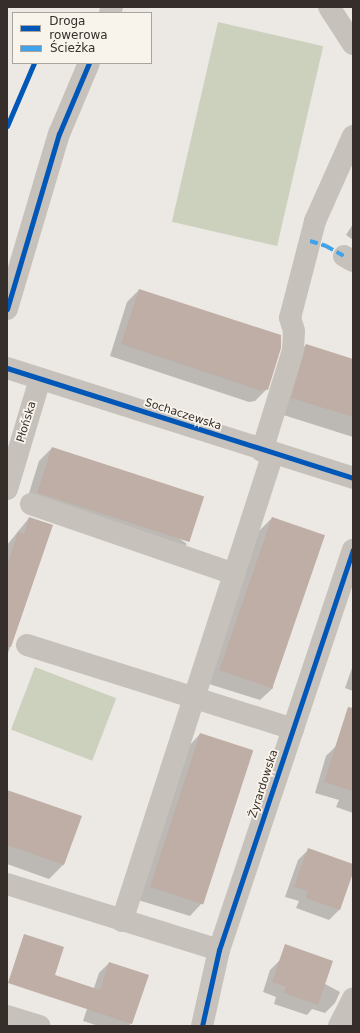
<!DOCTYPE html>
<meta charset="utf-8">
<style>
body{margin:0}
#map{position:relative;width:360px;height:1033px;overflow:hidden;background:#ece8e3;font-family:"DejaVu Sans",sans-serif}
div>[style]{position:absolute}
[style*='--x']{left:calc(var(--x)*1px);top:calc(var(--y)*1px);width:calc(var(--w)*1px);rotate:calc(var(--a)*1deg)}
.green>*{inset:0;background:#ccd1be;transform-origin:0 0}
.shadow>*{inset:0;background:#0003}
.building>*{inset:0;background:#beaea6;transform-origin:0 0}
.minor>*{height:22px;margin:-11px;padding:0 11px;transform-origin:11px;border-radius:11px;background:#c6c1bb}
.quiet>*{height:4px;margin-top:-2px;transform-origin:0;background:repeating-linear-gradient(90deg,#3fa3eb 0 8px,transparent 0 12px)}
.cycleway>*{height:5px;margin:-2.5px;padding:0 2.5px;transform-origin:2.5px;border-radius:2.5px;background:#0057b8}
span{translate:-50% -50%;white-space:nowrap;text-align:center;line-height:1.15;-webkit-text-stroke:3.5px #f8f3eb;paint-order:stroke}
.street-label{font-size:11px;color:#362e2a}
.frame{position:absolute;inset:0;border:8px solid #362e2a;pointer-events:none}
.legend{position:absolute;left:12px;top:12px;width:140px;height:52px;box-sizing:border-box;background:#f8f3eb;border:1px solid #aaa49e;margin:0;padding:5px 7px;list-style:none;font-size:12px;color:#362e2a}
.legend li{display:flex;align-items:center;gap:8px;height:20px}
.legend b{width:20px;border:1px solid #aaa49e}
</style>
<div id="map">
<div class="green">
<i style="left:218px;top:22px;width:108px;height:205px;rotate:13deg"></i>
<i style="left:35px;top:667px;width:87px;height:67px;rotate:21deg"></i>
</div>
<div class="shadow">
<i style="clip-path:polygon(353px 224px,353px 240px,346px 235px)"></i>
<i style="clip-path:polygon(139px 290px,267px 389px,255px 401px,249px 402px,110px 356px,127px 302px)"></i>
<i style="clip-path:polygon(306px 345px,353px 360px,353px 437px,277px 413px,291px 360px)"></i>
<i style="clip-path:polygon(52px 448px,187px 544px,175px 557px,25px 506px,39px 461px)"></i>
<i style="clip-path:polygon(29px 518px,51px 525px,7px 656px,7px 545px)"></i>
<i style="clip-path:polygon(272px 518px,273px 688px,260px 700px,209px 684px,259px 531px)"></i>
<i style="clip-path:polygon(353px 665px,353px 691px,345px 688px)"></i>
<i style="clip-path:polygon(200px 734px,202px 903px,190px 916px,138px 900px,188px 747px)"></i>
<i style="clip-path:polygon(336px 746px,353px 751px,353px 813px,336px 807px,339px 800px,315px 793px,326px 756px)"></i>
<i style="clip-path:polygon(7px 791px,64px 864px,49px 879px,7px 864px)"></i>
<i style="clip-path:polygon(308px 850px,353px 865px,339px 910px,329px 920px,296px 908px,299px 901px,285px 897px,298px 860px)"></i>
<i style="clip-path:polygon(280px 960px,340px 992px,335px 1003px,325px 1013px,312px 1009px,307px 1015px,274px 1004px,276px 997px,263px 992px,270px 970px)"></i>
<i style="clip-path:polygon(109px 963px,131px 1023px,129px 1026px,99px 1026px,83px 1021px,99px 973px)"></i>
</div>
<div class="building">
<i style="clip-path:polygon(139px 289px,281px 335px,281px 348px,268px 390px,263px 389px,262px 391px,121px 344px)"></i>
<i style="clip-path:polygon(306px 344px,353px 359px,353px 417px,291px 398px)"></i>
<i style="left:52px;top:447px;width:160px;height:48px;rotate:18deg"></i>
<i style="clip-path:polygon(29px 517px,53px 525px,11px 647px,7px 646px,7px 566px,18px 532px,24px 534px)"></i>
<i style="left:272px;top:517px;width:56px;height:162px;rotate:19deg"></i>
<i style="clip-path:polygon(348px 707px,353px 708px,353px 791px,324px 782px)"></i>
<i style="left:200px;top:733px;width:56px;height:162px;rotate:18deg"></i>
<i style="clip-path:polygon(7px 790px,82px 816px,64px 865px,7px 845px)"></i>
<i style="clip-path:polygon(308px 848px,353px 864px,353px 873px,340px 910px,306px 898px,308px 891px,294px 887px)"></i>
<i style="clip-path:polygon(24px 934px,64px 947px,55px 975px,100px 990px,109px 962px,149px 975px,132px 1024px,8px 983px)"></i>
<i style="clip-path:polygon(285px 944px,333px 961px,318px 1005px,284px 993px,286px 987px,272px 982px)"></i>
</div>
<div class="minor">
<i style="--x:329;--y:7;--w:44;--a:57"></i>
<i style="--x:110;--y:13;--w:6;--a:-72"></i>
<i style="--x:344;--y:256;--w:10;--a:29"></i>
<i style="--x:7;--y:309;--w:183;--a:-73.5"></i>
<i style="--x:59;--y:134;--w:77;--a:-67.1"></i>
<i style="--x:7;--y:368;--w:363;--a:17.6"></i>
<i style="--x:262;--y:451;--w:106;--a:-72.9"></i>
<i style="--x:293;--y:350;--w:19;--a:-87"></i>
<i style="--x:294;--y:331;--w:14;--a:-107"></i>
<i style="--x:290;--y:318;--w:100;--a:-75.5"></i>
<i style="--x:315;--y:221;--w:93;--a:-65.9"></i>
<i style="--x:7;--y:489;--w:115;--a:-73.3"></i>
<i style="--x:31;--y:504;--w:215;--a:19"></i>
<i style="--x:27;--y:645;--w:279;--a:17.5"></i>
<i style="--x:7;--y:884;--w:222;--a:17.3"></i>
<i style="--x:122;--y:921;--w:491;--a:-72.1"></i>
<i style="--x:7;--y:1016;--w:34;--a:17"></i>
<i style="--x:202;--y:1026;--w:78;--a:-77.4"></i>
<i style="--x:219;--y:950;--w:422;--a:-71.5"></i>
<i style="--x:339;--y:1026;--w:31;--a:-63"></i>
</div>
<div class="quiet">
<i style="--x:310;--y:241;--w:17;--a:17"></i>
<i style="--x:326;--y:246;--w:21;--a:29"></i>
</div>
<div class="cycleway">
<i style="--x:7;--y:126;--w:69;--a:-66.8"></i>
<i style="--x:7;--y:309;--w:183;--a:-73.5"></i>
<i style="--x:59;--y:134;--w:77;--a:-67.1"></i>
<i style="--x:7;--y:368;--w:363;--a:17.6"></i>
<i style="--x:202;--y:1026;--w:78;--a:-77.4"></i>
<i style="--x:219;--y:950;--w:422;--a:-71.5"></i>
</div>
<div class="street-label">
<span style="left:183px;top:415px;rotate:18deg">Sochaczewska</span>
<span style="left:27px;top:422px;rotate:-73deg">Płońska</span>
<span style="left:264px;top:784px;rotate:-72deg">Żyrardowska</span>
</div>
<div class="frame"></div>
<ul class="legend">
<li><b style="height:5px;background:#0057b8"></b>Droga rowerowa</li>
<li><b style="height:5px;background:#3fa3eb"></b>Ścieżka</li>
</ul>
</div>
